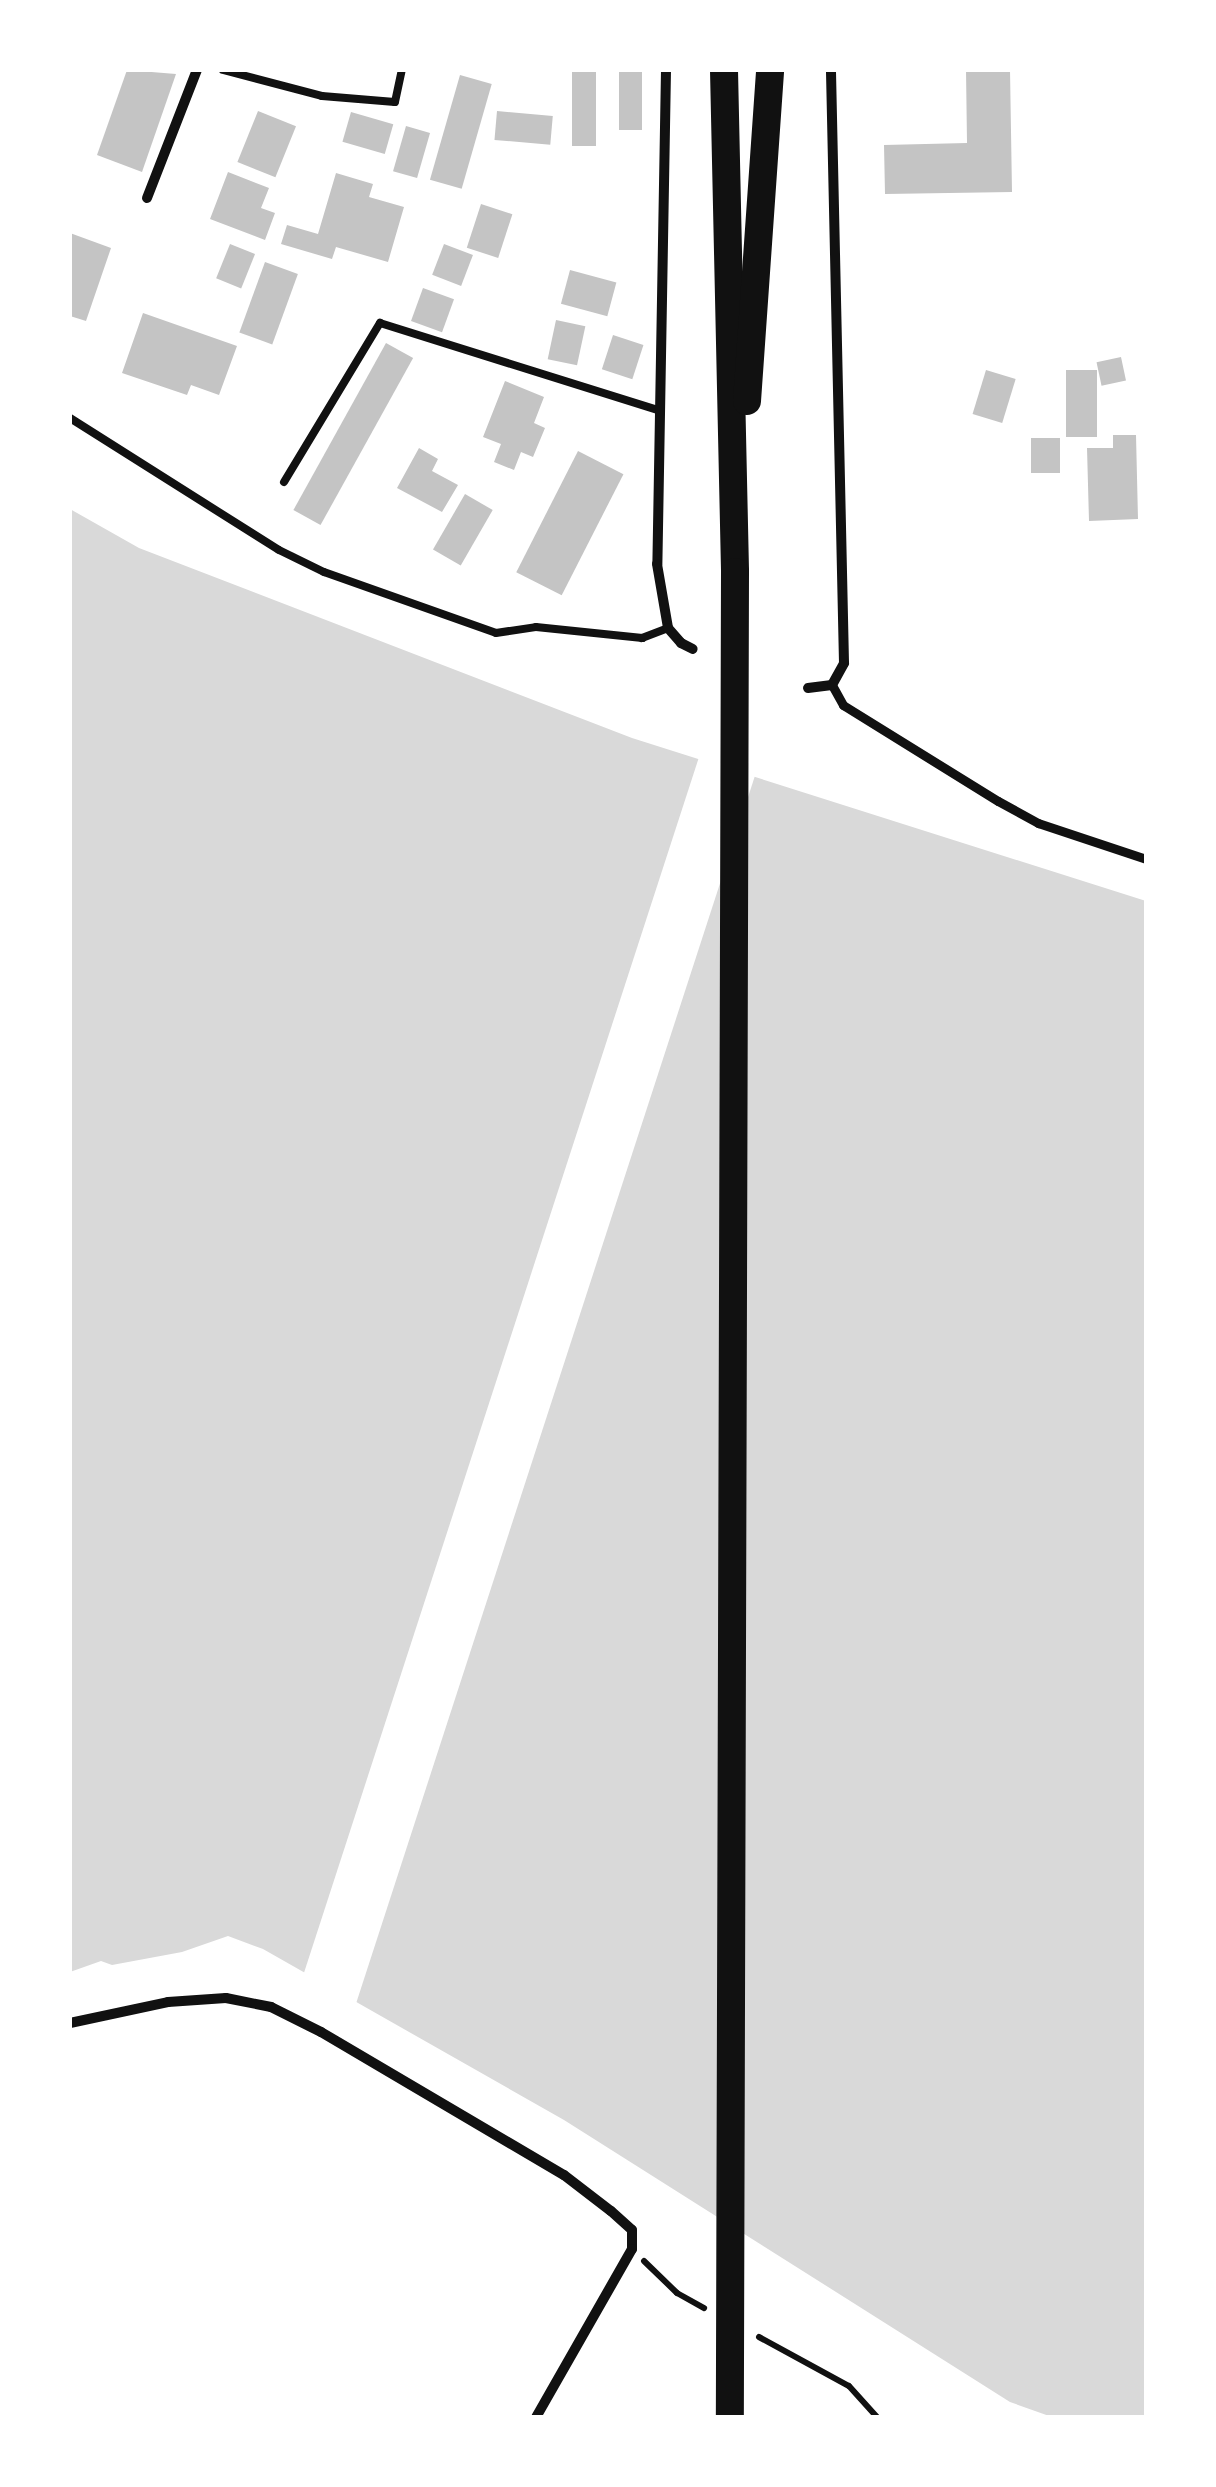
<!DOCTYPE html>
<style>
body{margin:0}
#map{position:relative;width:1216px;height:2487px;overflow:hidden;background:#fff;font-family:"Asap Condensed",sans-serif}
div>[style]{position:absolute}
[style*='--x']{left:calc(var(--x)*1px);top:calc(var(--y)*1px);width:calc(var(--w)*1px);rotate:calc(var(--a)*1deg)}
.water>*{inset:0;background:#d9d9d9}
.pier>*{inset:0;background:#fff;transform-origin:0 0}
.building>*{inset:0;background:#c4c4c4;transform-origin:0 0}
.path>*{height:6px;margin:-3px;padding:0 3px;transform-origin:3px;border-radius:3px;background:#111}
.service>*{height:8px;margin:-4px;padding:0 4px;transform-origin:4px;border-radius:4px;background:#111}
.pedestrian>*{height:9px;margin:-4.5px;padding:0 4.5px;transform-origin:4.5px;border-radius:4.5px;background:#111}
.minor>*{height:10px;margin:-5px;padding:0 5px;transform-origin:5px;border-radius:5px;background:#111}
.trunk>*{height:28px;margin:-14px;padding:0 14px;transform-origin:14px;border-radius:14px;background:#111}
span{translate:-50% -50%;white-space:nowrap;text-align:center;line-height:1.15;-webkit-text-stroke:8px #fff;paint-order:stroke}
.frame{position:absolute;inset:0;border:72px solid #fff;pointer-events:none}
</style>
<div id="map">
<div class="water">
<i style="clip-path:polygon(70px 509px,139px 548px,632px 738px,1146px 901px,1146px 2417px,1052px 2417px,1010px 2402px,564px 2120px,263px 1949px,228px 1936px,182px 1952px,112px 1965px,101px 1961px,70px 1972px)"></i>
</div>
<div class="pier">
<i style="left:700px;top:754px;width:59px;height:1455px;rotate:18deg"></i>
</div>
<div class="building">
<i style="clip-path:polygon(127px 70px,176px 74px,142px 172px,97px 155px)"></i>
<i style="left:572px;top:70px;width:24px;height:76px"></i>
<i style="left:619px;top:70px;width:23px;height:60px"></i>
<i style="clip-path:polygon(966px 70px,1010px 70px,1012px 192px,885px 194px,884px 145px,967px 143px)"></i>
<i style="left:460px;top:75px;width:33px;height:109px;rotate:16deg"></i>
<i style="left:258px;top:111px;width:41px;height:55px;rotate:22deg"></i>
<i style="left:497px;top:111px;width:56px;height:29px;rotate:5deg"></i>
<i style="left:351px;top:112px;width:44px;height:31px;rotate:16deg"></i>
<i style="left:406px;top:126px;width:25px;height:47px;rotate:16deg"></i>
<i style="clip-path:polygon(228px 172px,269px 188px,261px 208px,275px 213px,265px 240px,210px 219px)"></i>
<i style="clip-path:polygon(336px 173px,373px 184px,369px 197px,404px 207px,388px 262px,336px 247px,332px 259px,281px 244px,287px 225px,318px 234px)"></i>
<i style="left:481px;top:204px;width:33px;height:46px;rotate:18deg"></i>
<i style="clip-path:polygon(70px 233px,111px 248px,86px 321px,70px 316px)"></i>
<i style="left:230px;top:244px;width:27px;height:37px;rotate:22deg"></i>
<i style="left:444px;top:244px;width:31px;height:33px;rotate:21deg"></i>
<i style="left:265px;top:262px;width:35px;height:75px;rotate:20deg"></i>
<i style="left:570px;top:270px;width:48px;height:35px;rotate:15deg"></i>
<i style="left:423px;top:288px;width:33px;height:35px;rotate:20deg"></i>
<i style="clip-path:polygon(143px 313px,237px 346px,219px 395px,191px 385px,187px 395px,122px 373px)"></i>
<i style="left:556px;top:320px;width:30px;height:40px;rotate:12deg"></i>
<i style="left:613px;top:335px;width:32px;height:36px;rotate:18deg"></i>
<i style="left:386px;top:343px;width:31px;height:191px;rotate:29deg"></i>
<i style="left:1121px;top:357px;width:24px;height:25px;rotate:78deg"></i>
<i style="left:986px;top:370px;width:31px;height:46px;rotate:17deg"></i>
<i style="left:1066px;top:370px;width:31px;height:67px"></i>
<i style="clip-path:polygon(505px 381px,544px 397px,534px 423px,545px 428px,533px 457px,521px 452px,514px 470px,494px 462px,501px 444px,483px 437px)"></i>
<i style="clip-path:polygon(1113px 435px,1136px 435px,1138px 519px,1089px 521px,1087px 448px,1113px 448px)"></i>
<i style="left:1031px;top:438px;width:29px;height:35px"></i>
<i style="clip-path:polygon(419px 448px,438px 459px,432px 471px,458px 485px,442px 512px,397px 488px)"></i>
<i style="left:578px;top:451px;width:51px;height:136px;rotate:27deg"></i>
<i style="left:465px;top:494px;width:32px;height:64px;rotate:30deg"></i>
</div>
<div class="path">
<i style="--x:644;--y:2261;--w:46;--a:44.1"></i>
<i style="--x:677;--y:2293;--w:31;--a:29"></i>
<i style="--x:759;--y:2337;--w:102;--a:28.6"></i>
<i style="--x:849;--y:2386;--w:42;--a:47.9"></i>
</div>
<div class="service">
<i style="--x:223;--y:70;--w:102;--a:14.7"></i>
<i style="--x:322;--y:96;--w:73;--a:4.7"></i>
<i style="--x:395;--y:102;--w:33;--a:-78"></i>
<i style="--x:70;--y:418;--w:247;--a:32.3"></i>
<i style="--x:279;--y:550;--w:50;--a:26.1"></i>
<i style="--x:324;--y:572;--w:182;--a:19.5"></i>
<i style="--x:496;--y:633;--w:40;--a:-8.5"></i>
<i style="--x:536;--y:627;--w:107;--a:5.9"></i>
<i style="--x:642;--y:638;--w:28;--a:-21"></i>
<i style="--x:284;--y:482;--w:186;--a:-58.9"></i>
<i style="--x:380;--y:323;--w:294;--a:17.4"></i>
</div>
<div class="pedestrian">
<i style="--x:832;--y:685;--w:23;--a:61"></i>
<i style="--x:843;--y:705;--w:182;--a:31.8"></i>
<i style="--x:998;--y:801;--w:46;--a:28.8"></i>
<i style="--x:1038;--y:823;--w:114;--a:18.4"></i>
</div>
<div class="minor">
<i style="--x:666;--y:70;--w:494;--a:91"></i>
<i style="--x:657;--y:564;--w:65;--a:80.2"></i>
<i style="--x:668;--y:628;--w:20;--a:49"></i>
<i style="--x:681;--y:643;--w:13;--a:27"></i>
<i style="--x:147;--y:198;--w:137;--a:-68.7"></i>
<i style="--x:808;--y:688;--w:24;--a:-7"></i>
<i style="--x:832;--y:685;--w:25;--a:-61"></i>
<i style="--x:844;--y:663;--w:593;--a:-91.26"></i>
<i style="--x:70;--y:2023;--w:100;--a:-12.1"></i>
<i style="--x:168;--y:2002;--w:58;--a:-3.9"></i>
<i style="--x:226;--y:1998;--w:46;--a:11.3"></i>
<i style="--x:271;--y:2007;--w:56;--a:26.6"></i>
<i style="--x:321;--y:2032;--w:282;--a:30.5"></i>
<i style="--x:564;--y:2175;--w:59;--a:37.5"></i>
<i style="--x:611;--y:2211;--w:28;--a:42"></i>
<i style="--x:632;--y:2230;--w:19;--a:90"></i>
<i style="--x:632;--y:2249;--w:193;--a:119.7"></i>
</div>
<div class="trunk">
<i style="--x:724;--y:70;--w:502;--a:88.74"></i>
<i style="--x:735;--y:572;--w:1845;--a:90.16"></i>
<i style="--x:747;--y:401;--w:332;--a:-86"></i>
</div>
<div class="frame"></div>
</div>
